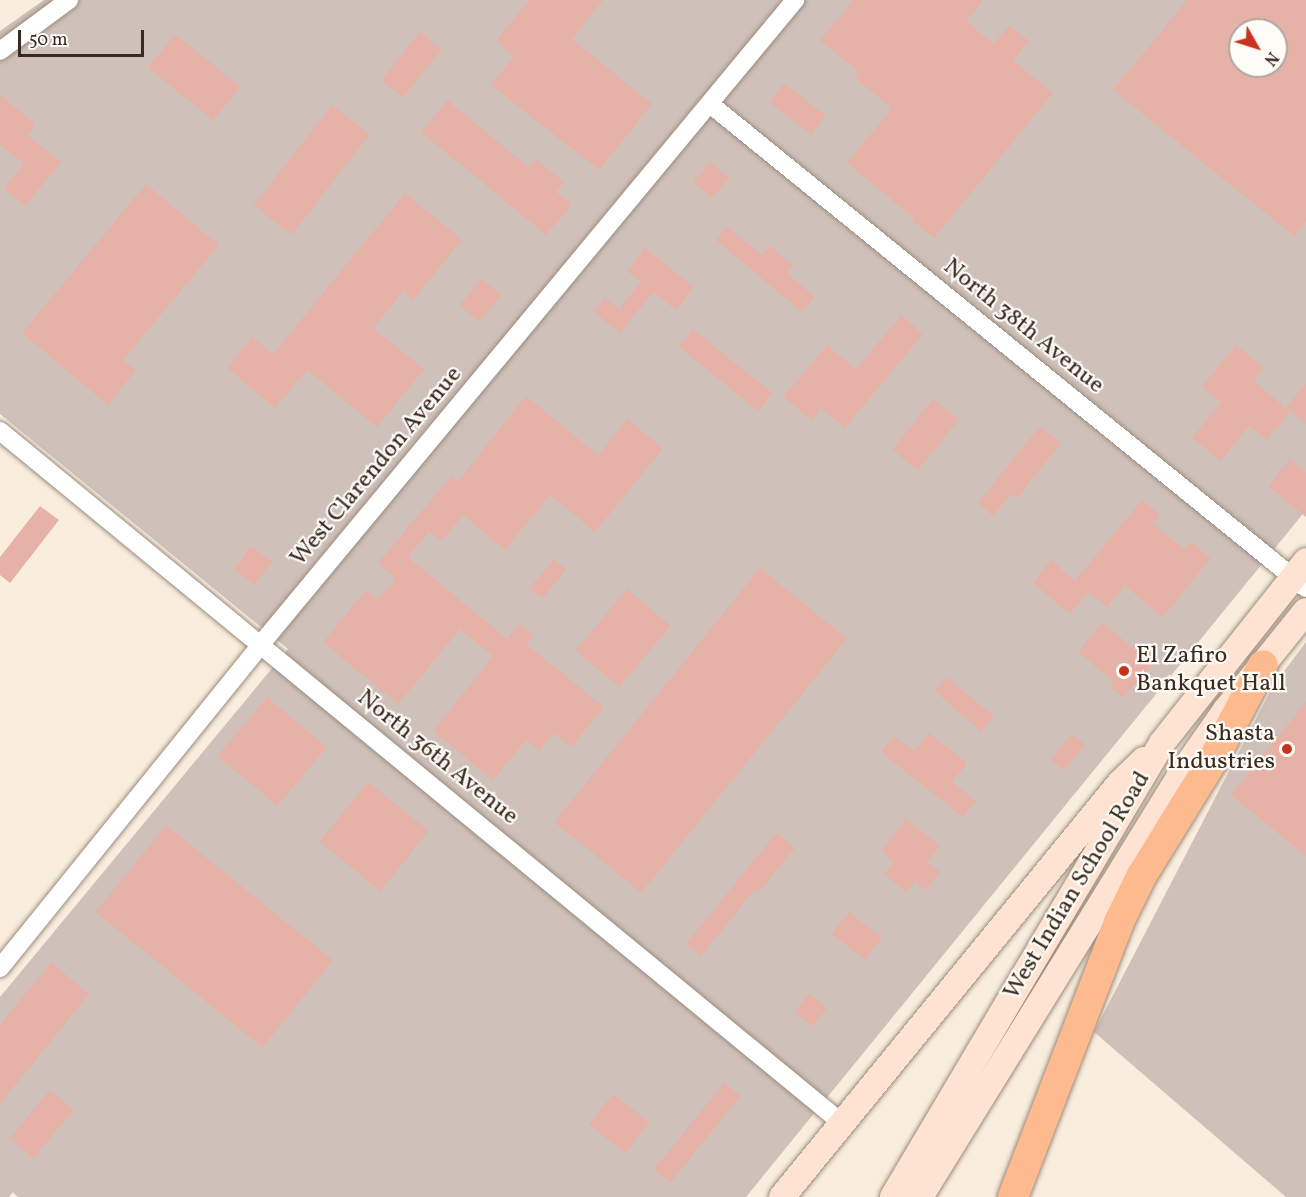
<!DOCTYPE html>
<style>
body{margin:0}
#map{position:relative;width:1306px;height:1197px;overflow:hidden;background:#f9edde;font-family:Vollkorn,serif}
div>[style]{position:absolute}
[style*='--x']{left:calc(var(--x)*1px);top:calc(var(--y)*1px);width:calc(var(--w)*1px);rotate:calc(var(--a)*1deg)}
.industrial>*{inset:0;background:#cfc0ba}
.building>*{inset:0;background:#e6b2a7;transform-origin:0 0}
.roads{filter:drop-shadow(0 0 2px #9a8c7e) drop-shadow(0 0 2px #9a8c7e)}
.minor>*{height:18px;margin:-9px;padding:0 9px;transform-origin:9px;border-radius:9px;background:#fff}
.secondary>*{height:26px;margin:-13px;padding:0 13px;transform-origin:13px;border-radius:13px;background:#fee3d2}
.trunk>*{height:30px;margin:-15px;padding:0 15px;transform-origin:15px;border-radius:15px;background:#fcba8e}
.dots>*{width:16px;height:16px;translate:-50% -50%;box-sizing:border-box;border:3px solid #fdfcf7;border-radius:50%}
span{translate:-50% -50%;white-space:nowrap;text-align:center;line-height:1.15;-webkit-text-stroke:4.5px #fdfcf7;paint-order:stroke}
.street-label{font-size:24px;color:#3b2a1e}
.poi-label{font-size:24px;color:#3b2a1e}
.left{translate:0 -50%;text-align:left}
.right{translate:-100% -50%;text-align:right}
.north{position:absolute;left:1228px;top:18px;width:60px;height:60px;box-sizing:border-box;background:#fdfcf7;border:2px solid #afa8a0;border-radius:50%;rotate:129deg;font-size:16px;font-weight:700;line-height:24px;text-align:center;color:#3b2a1e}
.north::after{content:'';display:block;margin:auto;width:21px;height:27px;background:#c8321e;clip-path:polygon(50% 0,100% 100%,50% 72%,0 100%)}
.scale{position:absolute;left:18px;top:30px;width:126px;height:27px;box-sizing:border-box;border:3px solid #3b2a1e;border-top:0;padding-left:8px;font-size:18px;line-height:21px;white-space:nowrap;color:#3b2a1e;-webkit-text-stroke:4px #fdfcf7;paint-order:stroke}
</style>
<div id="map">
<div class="industrial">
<i style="clip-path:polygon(evenodd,44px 0,1306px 0,1306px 510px,746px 1197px,18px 1197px,13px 1192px,9px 1197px,0 1197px,0 997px,288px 649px,0 414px,0 31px,44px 0,1240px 30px,1276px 30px,1276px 66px,1240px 66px,1240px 30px)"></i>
<i style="clip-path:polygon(1306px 642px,1306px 1197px,1286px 1197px,1094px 1032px,1273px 686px)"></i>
</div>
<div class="building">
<i style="clip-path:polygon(529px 0,603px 0,572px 39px,652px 104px,599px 170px,491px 85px,514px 56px,496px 41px)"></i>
<i style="clip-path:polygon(853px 0,983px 0,966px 21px,994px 44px,1009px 25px,1029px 41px,1013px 60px,1053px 93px,934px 238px,912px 220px,914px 218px,847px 163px,892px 108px,855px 78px,859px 72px,820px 40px)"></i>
<i style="clip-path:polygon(evenodd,1187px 0,1306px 0,1306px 222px,1294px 236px,1113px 90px,1187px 0,1240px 30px,1276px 30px,1276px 66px,1240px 66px,1240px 30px)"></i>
<i style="left:420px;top:32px;width:28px;height:62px;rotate:39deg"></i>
<i style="left:175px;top:34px;width:84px;height:43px;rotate:39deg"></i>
<i style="left:784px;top:83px;width:53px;height:24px;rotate:38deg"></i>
<i style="clip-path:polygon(0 95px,36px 124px,27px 135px,61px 162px,25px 206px,4px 188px,24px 164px,0 145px)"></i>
<i style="clip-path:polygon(447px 100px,530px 168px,537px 160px,564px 182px,556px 192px,572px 204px,546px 235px,421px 132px)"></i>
<i style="left:332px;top:105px;width:48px;height:127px;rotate:38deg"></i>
<i style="left:710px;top:162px;width:25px;height:26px;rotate:40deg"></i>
<i style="clip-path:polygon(146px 184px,219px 245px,123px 360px,136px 370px,108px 405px,22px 333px)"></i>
<i style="clip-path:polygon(405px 193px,462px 240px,413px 300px,403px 291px,373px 328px,424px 369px,377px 427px,307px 370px,275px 408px,227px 368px,252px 337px,273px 354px)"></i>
<i style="clip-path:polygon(727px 226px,762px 255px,770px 246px,793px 265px,787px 273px,815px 297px,802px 312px,716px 240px)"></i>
<i style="clip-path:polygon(645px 248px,694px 287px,676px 310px,653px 292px,620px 333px,594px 312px,605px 298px,619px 309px,641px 282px,627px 271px)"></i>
<i style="left:481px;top:279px;width:26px;height:34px;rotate:39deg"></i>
<i style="clip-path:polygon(901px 315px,923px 334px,845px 428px,821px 408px,812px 420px,783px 397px,827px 345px,856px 369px)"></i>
<i style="left:693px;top:329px;width:102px;height:23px;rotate:39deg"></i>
<i style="clip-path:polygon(1236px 345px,1264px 368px,1254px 381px,1290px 412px,1267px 440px,1249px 426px,1221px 461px,1192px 438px,1221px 402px,1202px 387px)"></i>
<i style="clip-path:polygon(1306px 383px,1306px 424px,1286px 407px)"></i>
<i style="clip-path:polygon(526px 396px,598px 455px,627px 419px,663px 448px,595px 532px,550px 495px,505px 550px,463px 515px,442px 541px,429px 531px,408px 557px,507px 639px,520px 624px,534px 635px,526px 644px,604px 707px,571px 747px,554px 733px,539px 751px,526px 740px,493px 780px,433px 731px,493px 656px,460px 629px,398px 704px,323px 642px,366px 590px,378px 600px,396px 579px,378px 563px,451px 476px,458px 481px)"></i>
<i style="left:933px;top:399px;width:33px;height:65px;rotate:39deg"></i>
<i style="clip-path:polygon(1040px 426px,1061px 443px,1017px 498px,1011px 494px,993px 516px,978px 503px)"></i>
<i style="clip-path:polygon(1290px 459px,1306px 472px,1306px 517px,1268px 486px)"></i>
<i style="clip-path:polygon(1142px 500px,1160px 515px,1152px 523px,1185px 550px,1191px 542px,1211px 558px,1163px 617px,1125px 586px,1107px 607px,1088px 592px,1070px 614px,1033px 583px,1051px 560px,1075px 581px)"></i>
<i style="clip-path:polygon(40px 506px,59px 520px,10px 583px,0 575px,0 557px)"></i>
<i style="left:251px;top:546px;width:26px;height:29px;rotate:36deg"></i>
<i style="left:554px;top:559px;width:16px;height:38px;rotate:40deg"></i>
<i style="left:760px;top:568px;width:112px;height:327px;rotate:39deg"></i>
<i style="left:627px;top:589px;width:57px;height:80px;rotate:40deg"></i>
<i style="clip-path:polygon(1102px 622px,1138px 652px,1141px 649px,1155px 661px,1123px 698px,1110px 687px,1114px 682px,1078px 652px)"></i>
<i style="clip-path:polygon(946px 677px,994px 716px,981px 732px,935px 691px)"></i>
<i style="left:267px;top:697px;width:78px;height:77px;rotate:40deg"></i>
<i style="clip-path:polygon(1306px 702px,1306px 856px,1231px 795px)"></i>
<i style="clip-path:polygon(929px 733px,967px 763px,952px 782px,976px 801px,963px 817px,881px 752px,894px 736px,914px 751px)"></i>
<i style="left:1072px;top:734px;width:17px;height:33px;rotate:40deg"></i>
<i style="left:368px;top:782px;width:78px;height:77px;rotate:39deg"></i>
<i style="clip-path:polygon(906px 819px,940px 846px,927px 862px,940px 872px,926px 890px,915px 881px,906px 892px,884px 874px,894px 862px,881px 851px)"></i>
<i style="left:166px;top:825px;width:215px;height:112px;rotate:39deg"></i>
<i style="clip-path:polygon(776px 833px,795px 848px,759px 892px,755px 889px,701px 956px,686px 944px)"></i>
<i style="left:849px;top:912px;width:42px;height:28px;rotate:38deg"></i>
<i style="clip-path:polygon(51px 962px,89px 994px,0 1104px,0 1025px)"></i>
<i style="left:809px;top:994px;width:23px;height:23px;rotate:38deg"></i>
<i style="left:724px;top:1083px;width:21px;height:111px;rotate:39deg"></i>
<i style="left:50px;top:1090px;width:31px;height:63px;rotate:40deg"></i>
<i style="left:613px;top:1094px;width:46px;height:39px;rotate:38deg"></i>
</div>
<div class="roads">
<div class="minor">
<i style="--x:0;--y:51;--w:86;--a:-36.5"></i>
<i style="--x:710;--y:104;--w:768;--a:39.08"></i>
<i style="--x:0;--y:431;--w:1091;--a:39.42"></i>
<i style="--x:0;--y:968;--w:416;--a:-51.1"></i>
<i style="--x:261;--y:644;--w:837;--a:-50.33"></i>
</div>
<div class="secondary">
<i style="--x:782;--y:1197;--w:534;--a:-50.77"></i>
<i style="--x:1120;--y:783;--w:33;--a:-44"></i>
<i style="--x:893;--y:1197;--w:528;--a:-59.35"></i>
<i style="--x:1162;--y:743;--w:232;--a:-51.6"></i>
<i style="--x:920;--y:1197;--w:493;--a:-58.3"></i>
<i style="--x:1179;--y:777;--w:82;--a:-55"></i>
<i style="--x:1226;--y:710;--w:127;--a:-51.1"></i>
</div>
<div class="trunk">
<i style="--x:1013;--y:1197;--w:295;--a:-68.9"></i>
<i style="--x:1119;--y:922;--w:52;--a:-63.9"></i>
<i style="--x:1142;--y:875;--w:135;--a:-58.3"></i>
<i style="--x:1213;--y:760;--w:107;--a:-62.2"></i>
</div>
</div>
<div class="dots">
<i style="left:1124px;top:671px;background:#c8321e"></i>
<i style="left:1287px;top:749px;background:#c8321e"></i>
</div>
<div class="street-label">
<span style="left:1023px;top:327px;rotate:39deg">North 38th Avenue</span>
<span style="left:377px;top:467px;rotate:-50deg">West Clarendon Avenue</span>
<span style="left:437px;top:758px;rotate:39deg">North 36th Avenue</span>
<span style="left:1078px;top:886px;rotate:-59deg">West Indian School Road</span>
</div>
<div class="poi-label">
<span class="left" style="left:1136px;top:671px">El Zafiro<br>Bankquet Hall</span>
<span class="right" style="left:1275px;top:749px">Shasta<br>Industries</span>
</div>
<div class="north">N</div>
<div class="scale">50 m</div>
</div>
